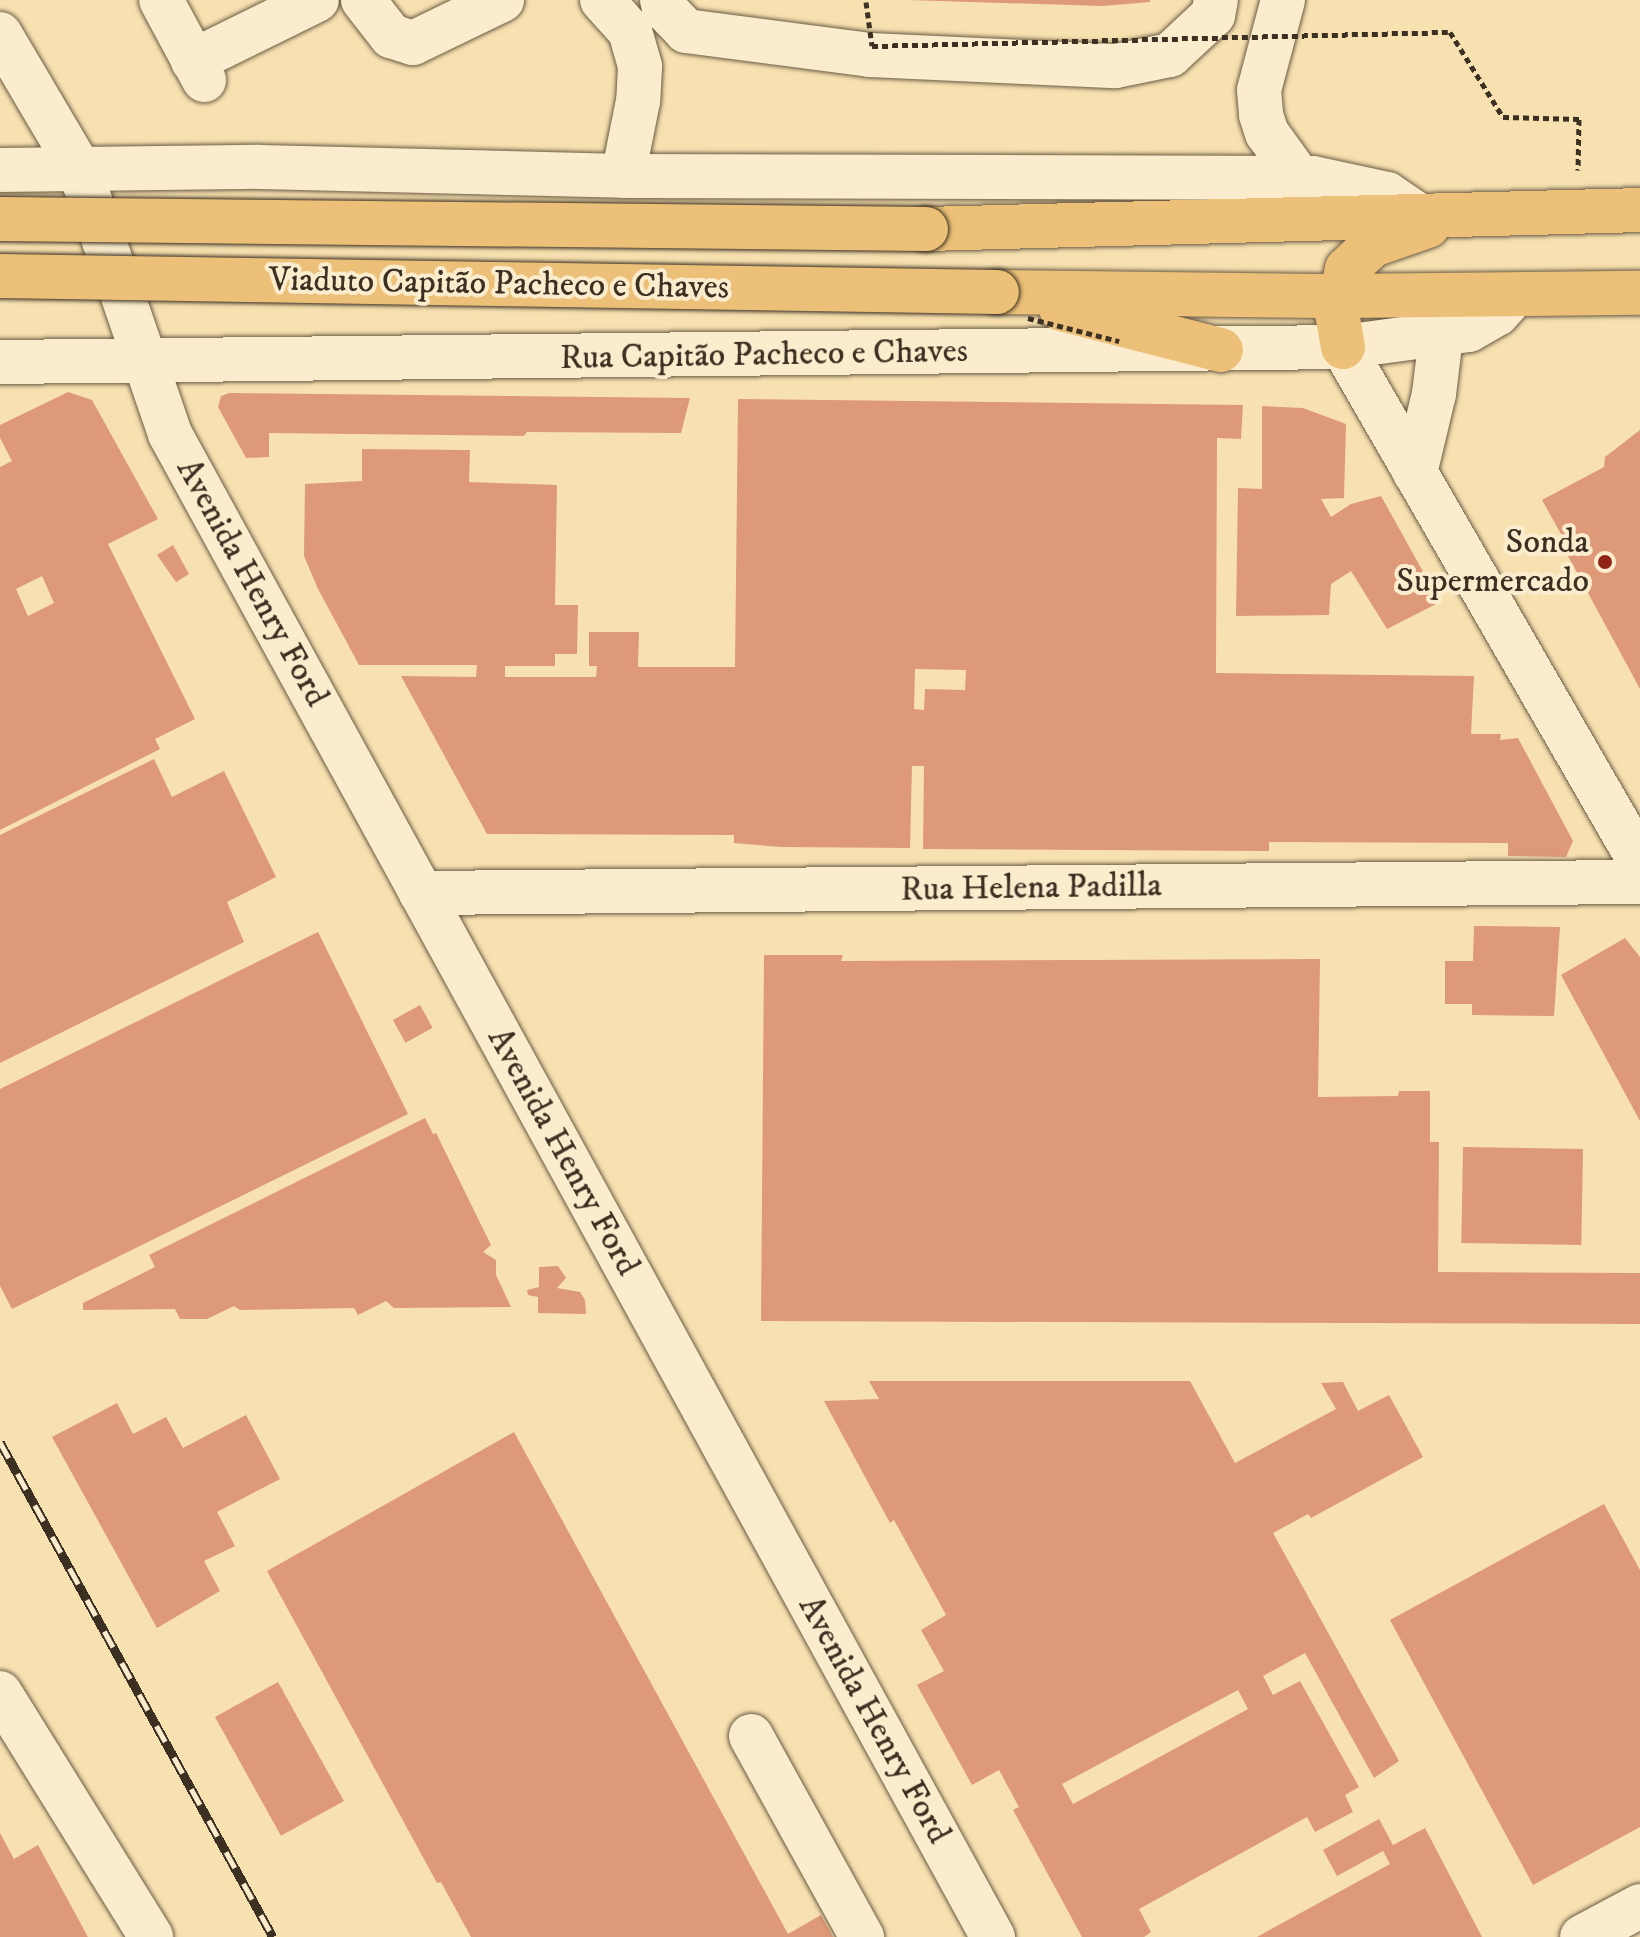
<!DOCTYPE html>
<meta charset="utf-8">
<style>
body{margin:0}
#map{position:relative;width:1640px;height:1937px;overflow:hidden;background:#f8e1b0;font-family:"IM FELL DW Pica",serif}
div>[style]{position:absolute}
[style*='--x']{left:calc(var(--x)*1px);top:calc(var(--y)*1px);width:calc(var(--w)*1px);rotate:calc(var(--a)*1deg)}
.building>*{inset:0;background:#de9978;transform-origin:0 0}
.path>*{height:5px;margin-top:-2.5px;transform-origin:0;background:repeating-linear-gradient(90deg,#3b3022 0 6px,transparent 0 10px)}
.roads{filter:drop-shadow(0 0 2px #6a5c46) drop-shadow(0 0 2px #6a5c46)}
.minor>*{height:44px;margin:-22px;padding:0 22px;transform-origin:22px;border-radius:22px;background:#faeccc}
.major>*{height:44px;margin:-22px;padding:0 22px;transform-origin:22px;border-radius:22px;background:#ecc078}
.rail>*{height:9px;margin-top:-4.5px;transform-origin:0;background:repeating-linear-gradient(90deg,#faeccc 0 18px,#3b3022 0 36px);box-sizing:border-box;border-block:2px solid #3b3022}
.path-bridge>*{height:5px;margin-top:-2.5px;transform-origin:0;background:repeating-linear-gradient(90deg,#3b3022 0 6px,transparent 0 10px)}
.bridges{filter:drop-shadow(0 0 2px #3b3022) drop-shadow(0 0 2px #3b3022)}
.major-bridge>*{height:44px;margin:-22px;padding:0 22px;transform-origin:22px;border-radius:22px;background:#ecc078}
.dots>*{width:22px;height:22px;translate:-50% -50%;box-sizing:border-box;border:4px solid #faeccc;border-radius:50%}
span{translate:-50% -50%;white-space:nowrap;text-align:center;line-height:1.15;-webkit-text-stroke:8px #faeccc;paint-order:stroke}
.street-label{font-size:34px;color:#3b3022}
.poi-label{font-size:34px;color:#3b3022}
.right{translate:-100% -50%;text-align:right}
</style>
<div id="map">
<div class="building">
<i style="clip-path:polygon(908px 0,1150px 0,1150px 2px,1102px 6px)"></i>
<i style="clip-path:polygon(evenodd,68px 392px,92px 400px,158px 519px,108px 544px,195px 719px,155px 739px,160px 749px,0 830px,0 467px,12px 461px,0 438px,0 425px,68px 392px,42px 576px,54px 603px,28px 616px,16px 589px,42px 576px)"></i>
<i style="clip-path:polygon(229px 393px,690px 398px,681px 433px,527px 432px,524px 436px,269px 433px,269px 457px,246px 458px,218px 407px,221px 396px)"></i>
<i style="clip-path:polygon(evenodd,738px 399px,1243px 405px,1241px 439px,1217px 438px,1216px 673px,1474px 676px,1471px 734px,1501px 734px,1500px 740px,1518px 738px,1573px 841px,1566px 857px,1508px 856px,1508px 843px,1269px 842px,1269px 851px,923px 849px,924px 766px,912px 766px,910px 848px,781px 847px,734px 843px,734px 835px,487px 834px,401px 676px,476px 677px,477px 665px,359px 665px,318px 589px,304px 556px,305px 484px,362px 481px,362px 449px,470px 450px,469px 482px,557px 485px,555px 605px,578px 605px,577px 654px,555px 654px,555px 666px,505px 666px,505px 677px,596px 677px,597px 666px,589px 666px,589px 632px,639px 632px,638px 667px,735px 667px,738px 399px,915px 669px,966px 670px,965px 690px,925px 689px,924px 710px,914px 709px,915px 669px)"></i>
<i style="clip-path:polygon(1262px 406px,1303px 408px,1346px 424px,1344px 498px,1321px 499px,1331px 517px,1351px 504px,1381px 496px,1440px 602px,1387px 629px,1351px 571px,1331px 584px,1329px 615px,1236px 616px,1238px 488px,1262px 489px)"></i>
<i style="clip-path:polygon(1640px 430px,1640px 689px,1568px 556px,1570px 550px,1542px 500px,1604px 467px,1605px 457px)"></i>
<i style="clip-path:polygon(173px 545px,189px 574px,176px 582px,157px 555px)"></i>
<i style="clip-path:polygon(154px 759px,172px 797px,224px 771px,276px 877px,227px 902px,244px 942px,0 1063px,0 835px)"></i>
<i style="clip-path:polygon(1474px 926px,1560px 927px,1554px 1016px,1472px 1015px,1472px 1004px,1445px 1004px,1445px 961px,1473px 961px)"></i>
<i style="clip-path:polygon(318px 932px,408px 1114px,12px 1309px,0 1286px,0 1089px)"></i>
<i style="clip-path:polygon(1625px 938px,1640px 957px,1640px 1121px,1561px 975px)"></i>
<i style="clip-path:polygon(764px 955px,843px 955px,841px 961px,1320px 959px,1318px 1097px,1398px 1096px,1399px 1091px,1430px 1091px,1430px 1142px,1439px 1142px,1438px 1272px,1640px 1273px,1640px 1324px,761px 1321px)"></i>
<i style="left:420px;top:1005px;width:26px;height:31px;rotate:61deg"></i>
<i style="clip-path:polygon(425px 1118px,433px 1134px,436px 1133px,491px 1245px,483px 1252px,496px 1260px,496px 1275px,511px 1307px,394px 1308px,386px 1301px,358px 1315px,354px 1308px,240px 1310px,234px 1306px,207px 1319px,180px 1319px,175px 1309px,83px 1310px,83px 1303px,155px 1267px,149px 1255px)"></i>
<i style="left:1583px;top:1149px;width:96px;height:120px;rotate:91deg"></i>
<i style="clip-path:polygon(558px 1266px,566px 1278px,557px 1288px,580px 1292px,585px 1300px,586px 1314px,538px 1313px,538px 1297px,528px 1295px,527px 1290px,539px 1287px,539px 1267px)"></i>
<i style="clip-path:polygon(evenodd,869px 1381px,1190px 1381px,1235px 1463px,1336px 1409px,1321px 1383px,1343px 1382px,1358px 1411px,1389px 1395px,1423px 1457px,1311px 1518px,1308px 1514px,1273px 1533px,1399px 1761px,1374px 1778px,1305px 1653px,1263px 1676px,1273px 1695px,1300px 1681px,1359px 1787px,1345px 1795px,1353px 1812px,1315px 1832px,1307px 1817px,1139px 1909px,1151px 1932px,1144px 1937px,1082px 1937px,1013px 1810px,1019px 1807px,999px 1770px,972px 1785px,917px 1685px,944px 1671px,921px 1630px,946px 1615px,894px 1520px,890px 1523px,824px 1401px,879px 1399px,869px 1381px,1238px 1690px,1248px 1709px,1073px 1804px,1062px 1784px,1238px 1690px)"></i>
<i style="clip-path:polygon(117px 1403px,133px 1434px,166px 1417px,183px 1448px,246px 1415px,280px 1479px,217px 1512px,235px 1546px,204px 1561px,220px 1591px,157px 1628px,52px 1437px)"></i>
<i style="clip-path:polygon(514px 1432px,788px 1934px,821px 1915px,833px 1937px,471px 1937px,441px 1882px,437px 1883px,267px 1571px)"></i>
<i style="clip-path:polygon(1604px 1504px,1640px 1570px,1640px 1827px,1533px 1885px,1390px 1620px)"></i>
<i style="left:278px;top:1682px;width:136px;height:72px;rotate:61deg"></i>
<i style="clip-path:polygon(1379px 1819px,1393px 1845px,1425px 1828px,1482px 1937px,1257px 1937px,1390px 1864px,1383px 1851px,1337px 1876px,1323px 1850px)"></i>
<i style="clip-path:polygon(0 1833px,14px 1859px,38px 1845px,88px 1937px,0 1937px)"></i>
</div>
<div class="path">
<i style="--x:1450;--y:32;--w:100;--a:58.1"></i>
<i style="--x:1503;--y:117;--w:76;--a:1.5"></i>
<i style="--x:1579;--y:119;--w:51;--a:91.1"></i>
</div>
<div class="roads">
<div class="minor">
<i style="--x:161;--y:0;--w:91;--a:61.7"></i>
<i style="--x:363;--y:0;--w:46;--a:52.1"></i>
<i style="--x:391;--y:36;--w:23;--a:18"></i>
<i style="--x:413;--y:43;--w:99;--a:-25.8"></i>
<i style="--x:602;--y:0;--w:42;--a:47.9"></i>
<i style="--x:630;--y:31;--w:37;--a:74"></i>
<i style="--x:640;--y:67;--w:34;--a:93"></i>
<i style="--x:638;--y:101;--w:76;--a:101.3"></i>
<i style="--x:662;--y:0;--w:8;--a:76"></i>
<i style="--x:664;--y:8;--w:32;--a:46"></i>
<i style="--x:686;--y:31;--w:186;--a:7.4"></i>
<i style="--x:870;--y:55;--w:246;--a:2.6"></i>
<i style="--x:1116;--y:66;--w:55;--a:-11.5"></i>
<i style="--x:1170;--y:55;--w:59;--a:-42.9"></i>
<i style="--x:1213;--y:15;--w:15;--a:-79"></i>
<i style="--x:1283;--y:0;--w:93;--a:104.9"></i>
<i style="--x:1259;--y:90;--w:25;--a:85"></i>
<i style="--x:1261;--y:115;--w:19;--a:72"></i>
<i style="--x:1267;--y:133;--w:57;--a:54.3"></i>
<i style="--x:0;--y:34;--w:156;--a:59.5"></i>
<i style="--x:79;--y:168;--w:281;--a:71.1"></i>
<i style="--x:170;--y:434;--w:1714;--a:61.3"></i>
<i style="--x:193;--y:61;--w:138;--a:-26.2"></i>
<i style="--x:0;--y:170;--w:260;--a:-0.7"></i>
<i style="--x:260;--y:167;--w:363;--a:1.4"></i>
<i style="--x:623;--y:176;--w:690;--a:0.17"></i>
<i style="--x:1313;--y:178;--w:76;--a:12.2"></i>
<i style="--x:1387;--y:194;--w:36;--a:34"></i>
<i style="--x:1343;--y:347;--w:595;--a:60.03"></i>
<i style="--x:0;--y:362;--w:1343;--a:-0.64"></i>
<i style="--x:1343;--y:347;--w:127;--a:-7.7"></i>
<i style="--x:1469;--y:330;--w:32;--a:-30"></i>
<i style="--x:1497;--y:314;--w:25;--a:-48"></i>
<i style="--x:1415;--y:473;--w:81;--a:-76.5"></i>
<i style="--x:1434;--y:394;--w:58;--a:-83.1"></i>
<i style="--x:421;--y:893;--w:1219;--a:-0.52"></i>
<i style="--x:0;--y:1693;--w:287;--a:58.2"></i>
<i style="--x:751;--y:1736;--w:230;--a:61.1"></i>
<i style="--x:1582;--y:1937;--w:66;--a:-28.1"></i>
</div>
<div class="major">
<i style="--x:926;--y:229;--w:714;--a:-1.52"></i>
<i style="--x:997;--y:292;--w:342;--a:0.7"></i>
<i style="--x:1339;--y:296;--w:301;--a:-0.6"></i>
<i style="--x:1061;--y:309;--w:165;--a:14.4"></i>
<i style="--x:1343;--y:347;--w:34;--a:-100"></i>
<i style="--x:1337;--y:314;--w:46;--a:-77.5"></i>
<i style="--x:1347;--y:269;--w:35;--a:-43"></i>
<i style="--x:1373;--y:245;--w:58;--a:-19.1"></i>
</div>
</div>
<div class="rail">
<i style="--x:0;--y:1442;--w:565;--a:61.12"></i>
</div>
<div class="path-bridge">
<i style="--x:866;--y:2;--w:44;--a:82.2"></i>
<i style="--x:872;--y:46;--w:578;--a:-1.39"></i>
<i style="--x:1028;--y:318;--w:94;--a:14.2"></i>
</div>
<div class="bridges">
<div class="major-bridge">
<i style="--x:0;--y:219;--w:926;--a:0.62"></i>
<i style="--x:0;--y:276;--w:997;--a:0.92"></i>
</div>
</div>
<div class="dots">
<i style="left:1605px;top:562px;background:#8f2418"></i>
</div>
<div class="street-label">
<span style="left:499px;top:284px;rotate:1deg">Viaduto Capitão Pacheco e Chaves</span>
<span style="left:764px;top:355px;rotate:-1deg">Rua Capitão Pacheco e Chaves</span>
<span style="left:252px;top:583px;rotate:61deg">Avenida Henry Ford</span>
<span style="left:1031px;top:888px;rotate:-1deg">Rua Helena Padilla</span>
<span style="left:563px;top:1152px;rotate:61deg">Avenida Henry Ford</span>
<span style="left:874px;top:1720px;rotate:61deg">Avenida Henry Ford</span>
</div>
<div class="poi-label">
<span class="right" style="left:1589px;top:562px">Sonda<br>Supermercado</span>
</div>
</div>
